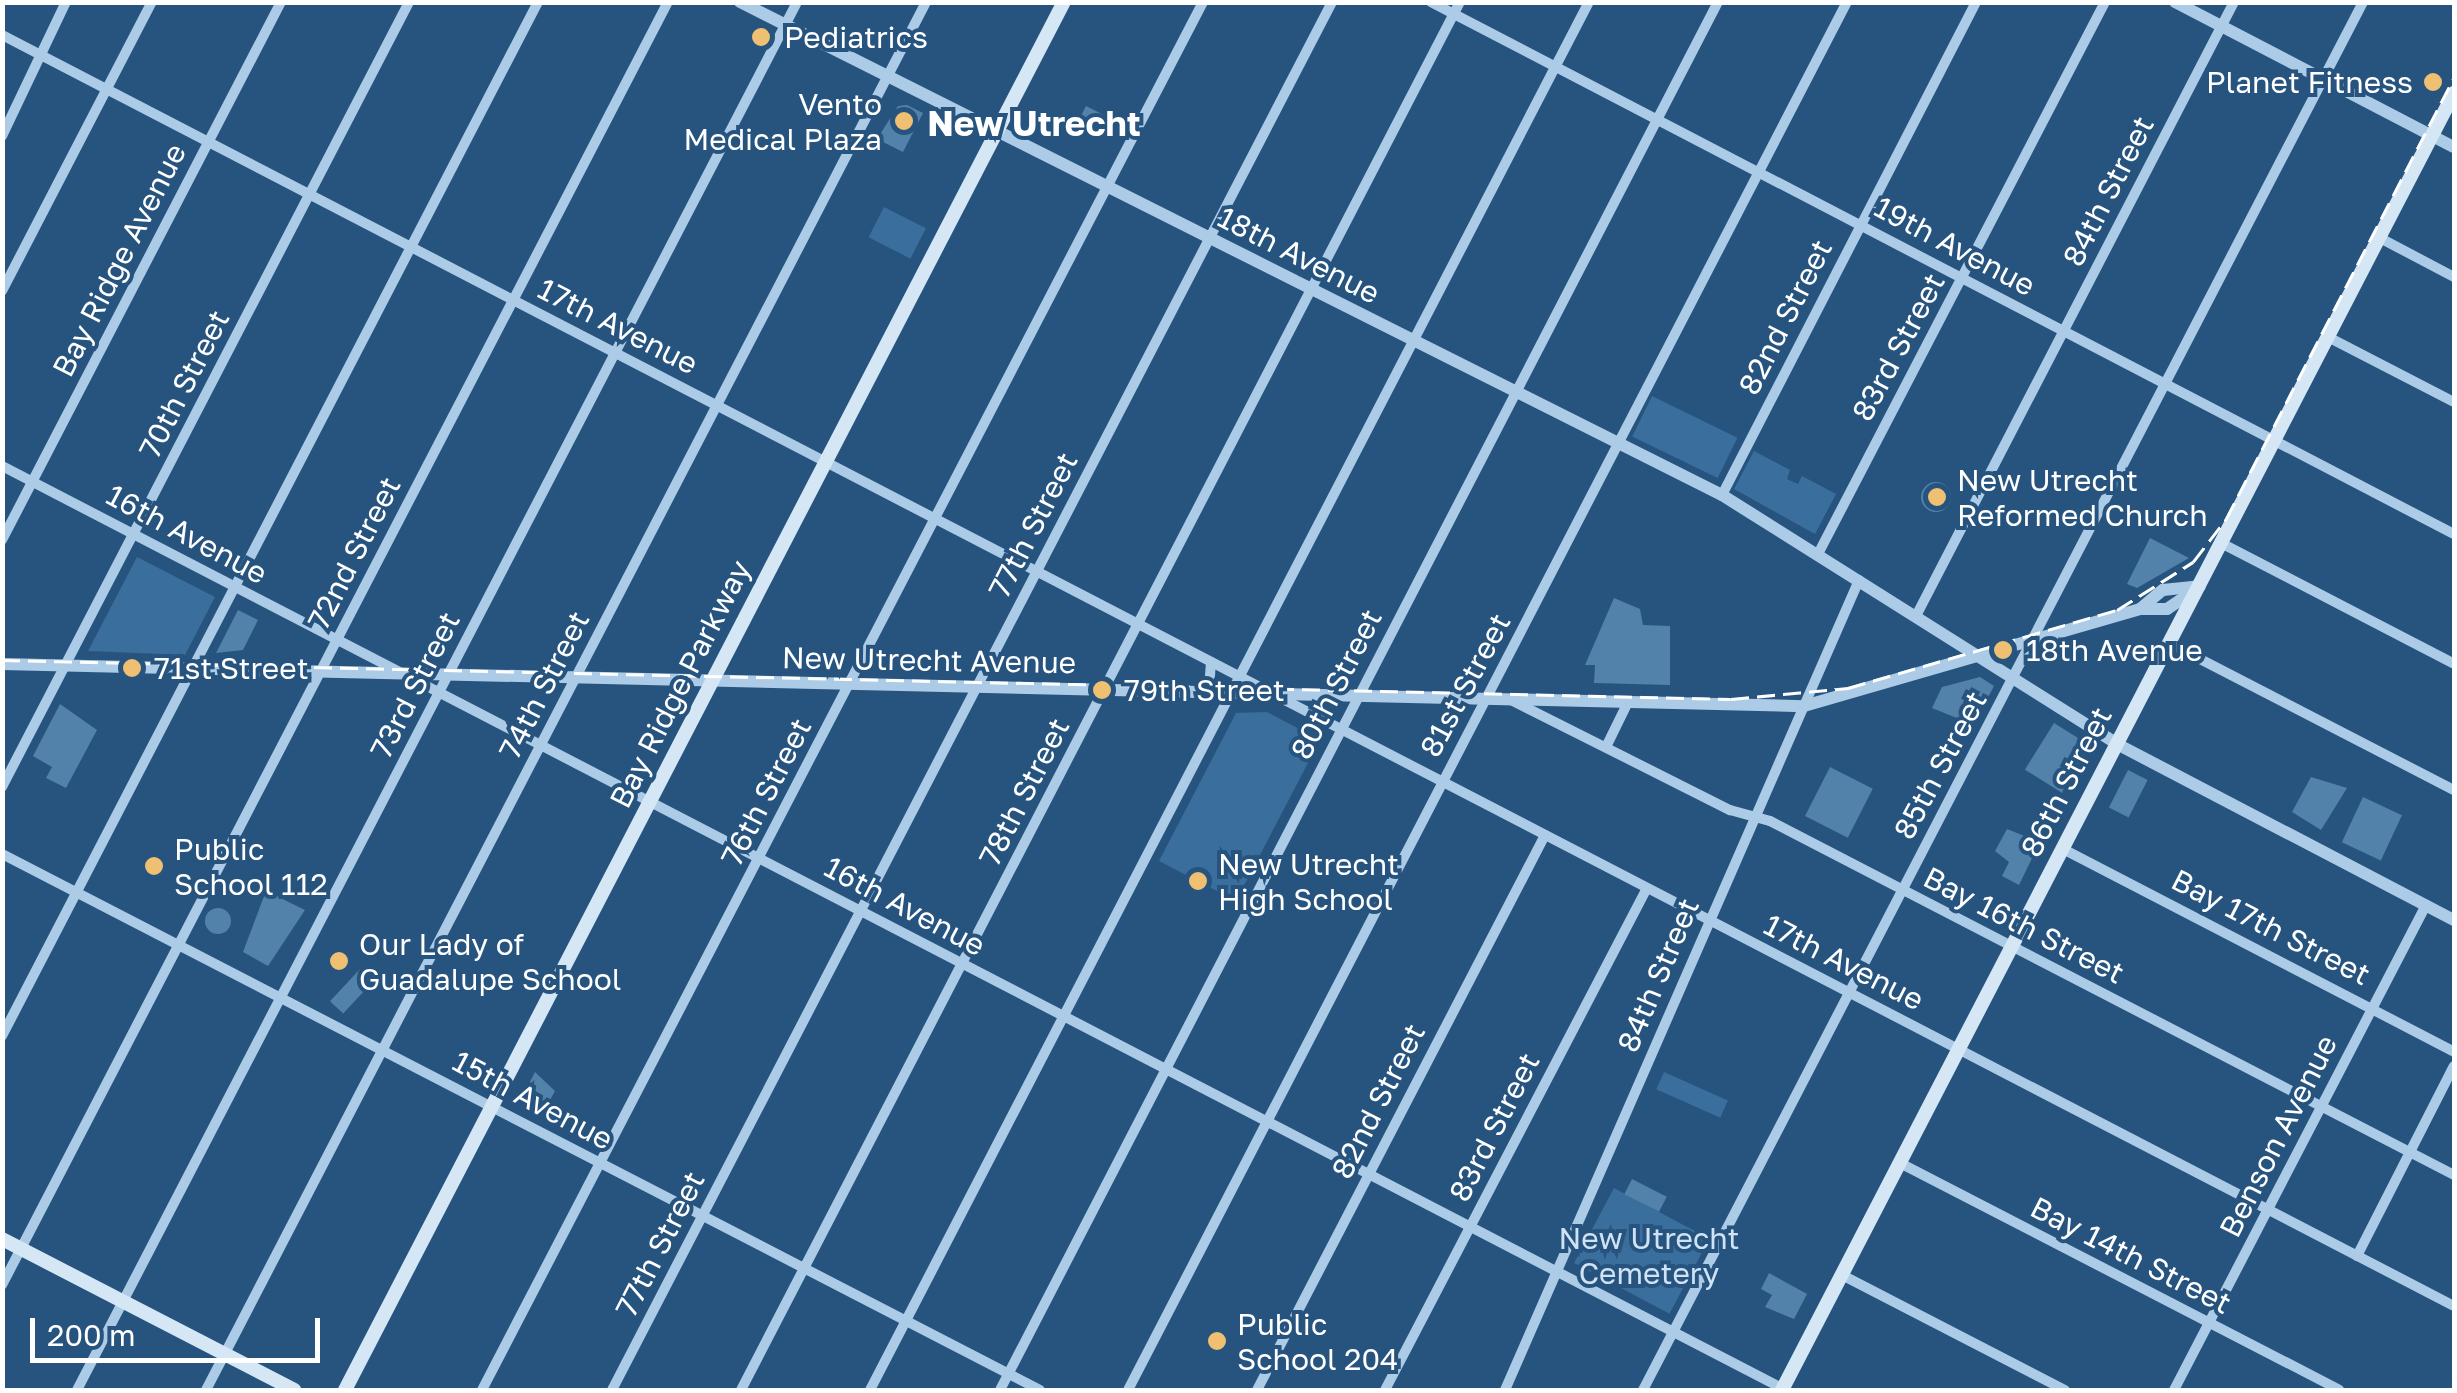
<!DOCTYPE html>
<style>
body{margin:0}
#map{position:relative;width:2457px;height:1393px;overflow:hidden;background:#26547f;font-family:"Golos Text",sans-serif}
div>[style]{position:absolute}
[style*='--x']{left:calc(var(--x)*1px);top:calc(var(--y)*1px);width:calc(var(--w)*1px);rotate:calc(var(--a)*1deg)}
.green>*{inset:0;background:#3a6e9c;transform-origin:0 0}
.building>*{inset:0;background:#5281aa;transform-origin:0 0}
.round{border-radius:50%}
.minor>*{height:10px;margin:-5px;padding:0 5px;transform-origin:5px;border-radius:5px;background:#accbe6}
.tertiary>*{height:12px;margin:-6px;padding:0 6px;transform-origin:6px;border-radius:6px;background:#accbe6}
.secondary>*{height:14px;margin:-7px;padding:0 7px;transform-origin:7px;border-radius:7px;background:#d5e6f5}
.rail>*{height:2.5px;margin-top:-1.25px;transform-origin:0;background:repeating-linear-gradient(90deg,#fff 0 18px,transparent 0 26px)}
.dots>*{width:28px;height:28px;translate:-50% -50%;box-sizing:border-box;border:5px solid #26547f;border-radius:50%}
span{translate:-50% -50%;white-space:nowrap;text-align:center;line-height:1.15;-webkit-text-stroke:8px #26547f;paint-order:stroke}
.poi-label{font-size:30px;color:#fff}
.left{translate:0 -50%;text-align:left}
.right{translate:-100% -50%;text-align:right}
.street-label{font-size:30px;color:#fff}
.park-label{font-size:30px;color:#cfe3f5}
.quarter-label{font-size:35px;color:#fff;font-weight:700}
.frame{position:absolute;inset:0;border:5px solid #fff;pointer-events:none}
.scale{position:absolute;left:30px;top:1318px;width:290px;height:45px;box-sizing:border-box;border:5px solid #fff;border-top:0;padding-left:12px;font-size:30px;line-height:35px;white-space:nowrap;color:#fff;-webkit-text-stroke:8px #26547f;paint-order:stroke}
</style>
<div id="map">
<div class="green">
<i style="left:884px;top:207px;width:47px;height:34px;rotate:27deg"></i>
<i style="left:1652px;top:396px;width:95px;height:45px;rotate:26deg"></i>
<i style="clip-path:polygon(1754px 451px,1790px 470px,1787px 479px,1798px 484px,1802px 476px,1836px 494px,1815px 534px,1734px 489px)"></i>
<i style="clip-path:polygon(137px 557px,215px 597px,185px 655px,88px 651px)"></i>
<i style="clip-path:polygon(1267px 712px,1320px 740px,1236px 901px,1159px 861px,1236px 713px)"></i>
<i style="left:1664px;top:1072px;width:70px;height:19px;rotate:24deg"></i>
<i style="left:1614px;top:1188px;width:108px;height:85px;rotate:28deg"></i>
</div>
<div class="building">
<i style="clip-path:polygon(907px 105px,923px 113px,903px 152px,877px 139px,898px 106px)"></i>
<i style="left:1086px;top:106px;width:42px;height:17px;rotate:27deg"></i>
<i class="round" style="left:1921px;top:482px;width:30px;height:30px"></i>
<i style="clip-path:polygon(2150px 538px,2189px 558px,2137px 588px,2127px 584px)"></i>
<i style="clip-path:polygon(1614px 598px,1640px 609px,1643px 625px,1670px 626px,1670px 685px,1594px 683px,1595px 665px,1585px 665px)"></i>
<i style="clip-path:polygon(238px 610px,258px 620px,243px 650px,216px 653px)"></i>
<i style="clip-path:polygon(1980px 677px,1994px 686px,1974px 725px,1932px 708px,1942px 687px)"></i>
<i style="clip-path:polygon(60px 704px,97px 730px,66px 788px,46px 778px,52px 767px,33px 756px)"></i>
<i style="left:2054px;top:723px;width:44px;height:55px;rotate:32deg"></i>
<i style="left:1830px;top:767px;width:48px;height:55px;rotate:27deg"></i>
<i style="left:2128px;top:770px;width:22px;height:42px;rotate:27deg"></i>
<i style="clip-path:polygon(2311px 777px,2347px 788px,2321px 830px,2292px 812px)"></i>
<i style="left:2363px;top:797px;width:43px;height:50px;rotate:25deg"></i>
<i style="clip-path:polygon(2007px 829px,2040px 842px,2019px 885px,2002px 876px,2009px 862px,1995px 851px)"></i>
<i style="clip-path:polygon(266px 891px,305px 910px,268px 966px,243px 952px)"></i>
<i class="round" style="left:205px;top:908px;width:26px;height:26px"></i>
<i style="left:360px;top:969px;width:18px;height:44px;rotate:43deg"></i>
<i style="clip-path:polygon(535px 1072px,555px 1091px,543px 1113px,520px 1101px)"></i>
<i style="left:1632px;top:1179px;width:39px;height:17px;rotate:27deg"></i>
<i style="clip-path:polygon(1769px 1273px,1807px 1294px,1794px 1319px,1765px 1307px,1772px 1295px,1761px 1289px)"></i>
</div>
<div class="minor">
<i style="--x:1431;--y:2;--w:1153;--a:27.48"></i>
<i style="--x:2;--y:35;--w:2762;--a:27.4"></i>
<i style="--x:2;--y:136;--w:148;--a:-64.5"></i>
<i style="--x:2380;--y:238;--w:84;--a:27.8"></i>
<i style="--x:2;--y:291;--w:326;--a:-62.6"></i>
<i style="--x:2328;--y:337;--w:142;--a:27.3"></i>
<i style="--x:2;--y:466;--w:2008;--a:27.39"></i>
<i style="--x:1722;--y:495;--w:555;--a:-62.74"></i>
<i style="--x:2;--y:540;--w:606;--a:-62.59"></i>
<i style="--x:2221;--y:543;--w:263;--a:27.4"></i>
<i style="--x:1818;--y:554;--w:622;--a:-62.53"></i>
<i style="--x:1916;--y:616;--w:691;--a:-62.62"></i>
<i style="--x:2169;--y:643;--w:321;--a:27.3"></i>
<i style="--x:1209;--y:690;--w:28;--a:-86"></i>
<i style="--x:1513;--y:701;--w:243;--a:26.7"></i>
<i style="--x:1730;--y:810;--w:41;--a:15.4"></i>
<i style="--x:1770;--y:821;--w:770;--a:27.36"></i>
<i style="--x:1606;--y:747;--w:50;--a:-63.9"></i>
<i style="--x:2;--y:787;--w:884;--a:-62.59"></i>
<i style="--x:2063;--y:849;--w:441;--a:27.4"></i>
<i style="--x:2;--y:854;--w:1168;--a:27.31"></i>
<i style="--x:2;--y:1036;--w:1165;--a:-62.6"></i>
<i style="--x:1900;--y:1163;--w:494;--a:27.3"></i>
<i style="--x:2357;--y:1256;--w:213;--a:-63"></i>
<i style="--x:1842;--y:1275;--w:251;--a:27.3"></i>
<i style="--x:2;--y:1285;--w:1446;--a:-62.57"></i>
<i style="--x:77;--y:1390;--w:1564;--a:-62.58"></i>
<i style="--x:206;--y:1390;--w:1564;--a:-62.58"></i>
<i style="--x:482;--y:1390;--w:1564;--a:-62.55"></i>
<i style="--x:612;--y:1390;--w:1564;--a:-62.58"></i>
<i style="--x:741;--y:1390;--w:1563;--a:-62.62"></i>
<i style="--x:870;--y:1390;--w:1563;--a:-62.62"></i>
<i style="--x:1000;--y:1390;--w:1563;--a:-62.65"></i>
<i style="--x:1128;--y:1390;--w:1563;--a:-62.62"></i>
<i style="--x:1257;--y:1390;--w:625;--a:-62.57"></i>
<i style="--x:1385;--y:1390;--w:566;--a:-62.44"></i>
<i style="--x:1505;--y:1390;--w:884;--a:-66.39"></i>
<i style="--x:1643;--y:1390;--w:1564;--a:-62.58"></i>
<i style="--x:2174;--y:1390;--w:547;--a:-62.54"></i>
</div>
<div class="tertiary">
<i style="--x:740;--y:2;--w:1099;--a:26.66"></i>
<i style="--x:1722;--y:495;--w:467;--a:32.2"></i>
<i style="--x:2117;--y:744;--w:380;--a:27.6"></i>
<i style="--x:2175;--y:2;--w:314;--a:27.5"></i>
<i style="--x:2140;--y:609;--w:30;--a:-40"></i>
<i style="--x:2163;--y:590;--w:37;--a:-6"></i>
<i style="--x:2;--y:664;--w:1802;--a:1.34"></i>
<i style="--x:1804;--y:706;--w:350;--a:-16.1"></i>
<i style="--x:2140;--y:609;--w:27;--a:0"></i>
<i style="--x:2167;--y:609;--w:34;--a:-34"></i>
</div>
<div class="secondary">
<i style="--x:2;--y:1239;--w:329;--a:27.3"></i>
<i style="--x:345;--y:1390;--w:1563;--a:-62.62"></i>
<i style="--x:1782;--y:1390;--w:1461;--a:-62.61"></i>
</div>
<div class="rail">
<i style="--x:2;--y:660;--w:1729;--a:1.29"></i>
<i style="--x:1731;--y:699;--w:118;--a:-5.4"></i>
<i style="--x:1848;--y:688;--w:280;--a:-16.2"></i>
<i style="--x:2117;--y:610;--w:90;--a:-32.3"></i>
<i style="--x:2193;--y:562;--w:54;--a:-52.5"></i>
<i style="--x:2226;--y:519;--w:496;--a:-62.7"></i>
</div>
<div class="dots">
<i style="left:761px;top:37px;background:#efc071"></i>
<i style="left:2433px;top:82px;background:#efc071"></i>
<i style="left:904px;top:121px;background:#efc071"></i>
<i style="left:1937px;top:497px;background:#efc071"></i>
<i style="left:2003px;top:650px;background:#efc071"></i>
<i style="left:132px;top:668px;background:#efc071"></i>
<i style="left:1102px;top:690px;background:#efc071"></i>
<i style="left:154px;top:866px;background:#efc071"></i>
<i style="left:1198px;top:881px;background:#efc071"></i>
<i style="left:339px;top:961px;background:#efc071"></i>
<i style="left:1217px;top:1341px;background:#efc071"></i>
</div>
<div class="poi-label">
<span class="left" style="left:784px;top:37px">Pediatrics</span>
<span class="right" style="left:2413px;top:82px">Planet Fitness</span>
<span class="right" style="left:882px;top:121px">Vento<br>Medical Plaza</span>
<span class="left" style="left:1957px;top:497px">New Utrecht<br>Reformed Church</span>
<span class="left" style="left:2026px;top:650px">18th Avenue</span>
<span class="left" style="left:154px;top:668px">71st Street</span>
<span class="left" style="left:1124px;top:690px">79th Street</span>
<span class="left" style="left:174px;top:866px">Public<br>School 112</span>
<span class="left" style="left:1218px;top:881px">New Utrecht<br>High School</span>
<span class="left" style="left:359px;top:961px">Our Lady of<br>Guadalupe School</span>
<span class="left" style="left:1237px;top:1341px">Public<br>School 204</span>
</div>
<div class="street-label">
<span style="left:2108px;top:191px;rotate:-63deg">84th Street</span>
<span style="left:1955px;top:246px;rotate:28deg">19th Avenue</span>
<span style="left:1299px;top:255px;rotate:27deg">18th Avenue</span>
<span style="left:119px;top:260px;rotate:-63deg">Bay Ridge Avenue</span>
<span style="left:1785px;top:317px;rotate:-63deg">82nd Street</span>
<span style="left:618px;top:326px;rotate:27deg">17th Avenue</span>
<span style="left:1898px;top:347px;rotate:-62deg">83rd Street</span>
<span style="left:184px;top:384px;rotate:-63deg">70th Street</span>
<span style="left:1033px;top:525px;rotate:-63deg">77th Street</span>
<span style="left:187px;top:534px;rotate:28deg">16th Avenue</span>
<span style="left:354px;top:553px;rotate:-63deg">72nd Street</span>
<span style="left:929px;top:660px;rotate:1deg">New Utrecht Avenue</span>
<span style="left:680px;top:684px;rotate:-63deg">Bay Ridge Parkway</span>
<span style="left:1336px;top:684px;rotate:-63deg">80th Street</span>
<span style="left:415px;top:685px;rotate:-63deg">73rd Street</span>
<span style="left:544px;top:685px;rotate:-63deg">74th Street</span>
<span style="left:1465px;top:685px;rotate:-62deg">81st Street</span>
<span style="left:1940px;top:765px;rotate:-62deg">85th Street</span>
<span style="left:2066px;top:782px;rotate:-63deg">86th Street</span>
<span style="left:766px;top:792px;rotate:-63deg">76th Street</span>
<span style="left:1024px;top:792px;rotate:-63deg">78th Street</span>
<span style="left:905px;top:906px;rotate:28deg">16th Avenue</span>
<span style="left:2024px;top:925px;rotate:27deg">Bay 16th Street</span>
<span style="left:2271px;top:927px;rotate:27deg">Bay 17th Street</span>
<span style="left:1844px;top:962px;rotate:27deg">17th Avenue</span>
<span style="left:1658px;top:975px;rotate:-67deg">84th Street</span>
<span style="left:533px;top:1100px;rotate:28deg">15th Avenue</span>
<span style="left:1378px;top:1101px;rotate:-63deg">82nd Street</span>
<span style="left:1494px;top:1127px;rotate:-63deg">83rd Street</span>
<span style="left:2278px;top:1136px;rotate:-63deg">Benson Avenue</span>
<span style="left:660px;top:1244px;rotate:-63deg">77th Street</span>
<span style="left:2131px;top:1255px;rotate:27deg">Bay 14th Street</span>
</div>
<div class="park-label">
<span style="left:1649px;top:1255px">New Utrecht<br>Cemetery</span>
</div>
<div class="quarter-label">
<span style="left:1034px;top:123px">New Utrecht</span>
</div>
<div class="frame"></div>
<div class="scale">200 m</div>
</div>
